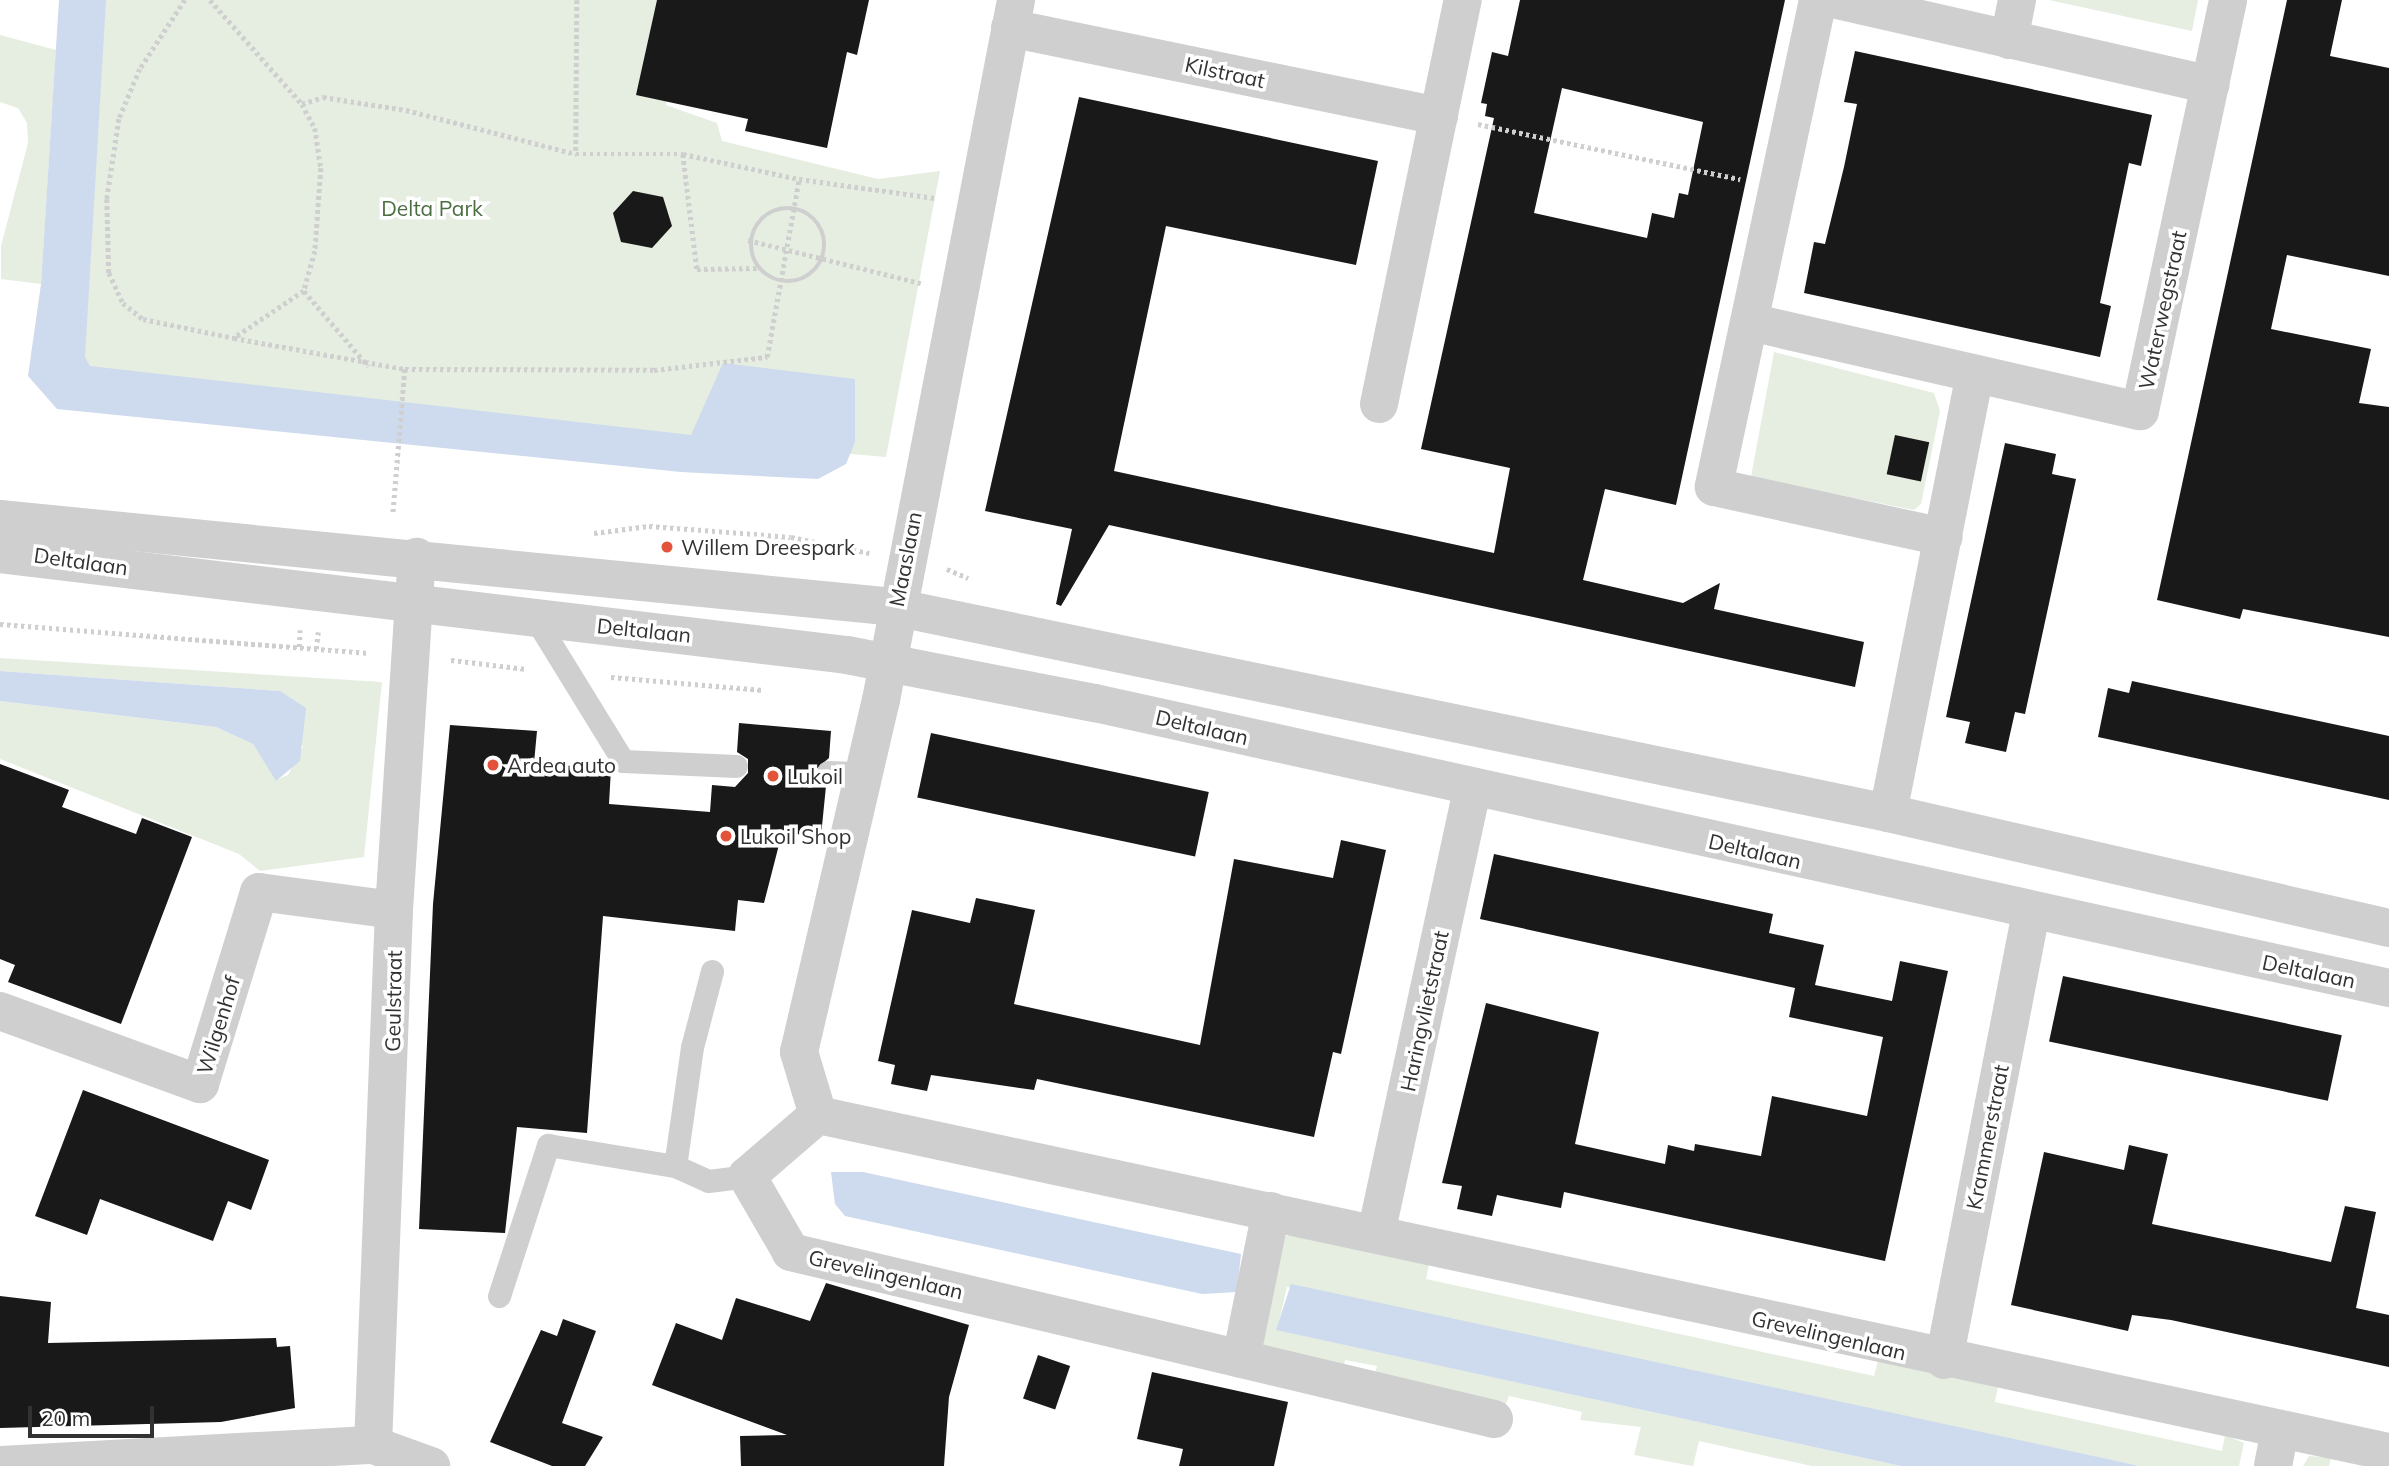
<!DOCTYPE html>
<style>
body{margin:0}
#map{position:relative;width:2389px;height:1466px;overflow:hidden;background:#fff;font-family:Mulish,sans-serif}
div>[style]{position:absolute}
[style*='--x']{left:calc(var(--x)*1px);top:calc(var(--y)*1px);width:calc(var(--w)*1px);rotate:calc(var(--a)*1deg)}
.green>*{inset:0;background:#e5eee1}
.water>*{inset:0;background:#cedaed}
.building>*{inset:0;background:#191919;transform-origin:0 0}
.path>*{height:4.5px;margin-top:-2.25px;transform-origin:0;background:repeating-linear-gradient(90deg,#cfcfcf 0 3.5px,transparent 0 7px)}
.path>.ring{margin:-2.25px;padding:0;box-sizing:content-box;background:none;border:4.5px solid #cfcfcf;border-radius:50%}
.service>*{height:23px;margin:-11.5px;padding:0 11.5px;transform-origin:11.5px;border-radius:11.5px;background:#cfcfcf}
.minor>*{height:38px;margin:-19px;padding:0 19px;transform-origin:19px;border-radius:19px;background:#cfcfcf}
.tertiary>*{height:38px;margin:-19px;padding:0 19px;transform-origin:19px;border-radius:19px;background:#cfcfcf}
.dots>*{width:19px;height:19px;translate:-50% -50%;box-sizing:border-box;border:4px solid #fff;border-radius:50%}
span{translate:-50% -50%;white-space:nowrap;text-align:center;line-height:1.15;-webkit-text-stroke:7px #fff;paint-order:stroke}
.street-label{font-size:21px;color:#323232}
.park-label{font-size:21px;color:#4a6e3f}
.poi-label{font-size:21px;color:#323232}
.left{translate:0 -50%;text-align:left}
.scale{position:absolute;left:28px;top:1406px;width:126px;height:32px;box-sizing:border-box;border:4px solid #323232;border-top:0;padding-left:9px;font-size:21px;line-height:24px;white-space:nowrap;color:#323232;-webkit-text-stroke:5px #fff;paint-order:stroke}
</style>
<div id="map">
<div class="green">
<i style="clip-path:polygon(72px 0,679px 0,666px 105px,717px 123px,722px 141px,878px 179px,940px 171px,886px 457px,36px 383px)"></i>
<i style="clip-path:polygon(2049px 0,2198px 0,2192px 31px)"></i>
<i style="clip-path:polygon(0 35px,56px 50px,41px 284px,1px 279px,1px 246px,28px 143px,27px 123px,18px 108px,0 102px)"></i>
<i style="clip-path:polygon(1774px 352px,1934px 393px,1940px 411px,1921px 504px,1914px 510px,1751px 477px)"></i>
<i style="clip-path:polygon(0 658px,382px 682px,364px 857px,260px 871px,239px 854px,0 759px,0 701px,216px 727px,253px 744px,276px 780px,288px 775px,303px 747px,280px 691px,0 671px)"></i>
<i style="clip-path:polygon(1289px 1235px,1429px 1264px,1426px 1279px,1874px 1376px,1878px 1360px,1998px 1386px,1995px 1402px,2222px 1451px,2225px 1435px,2244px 1443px,2239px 1466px,2140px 1466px,1287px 1287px,1277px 1330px,1901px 1466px,1812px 1466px,1699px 1441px,1693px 1466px,1634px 1455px,1641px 1427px,1580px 1420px,1582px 1412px,1509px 1396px,1506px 1404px,1374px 1376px,1377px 1366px,1345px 1360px,1343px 1370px,1271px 1355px,1257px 1336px,1283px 1237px)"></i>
<i style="clip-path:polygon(2309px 1456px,2331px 1458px,2329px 1466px,2303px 1466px)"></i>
</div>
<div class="water">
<i style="clip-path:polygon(59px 0,106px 0,85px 357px,90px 366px,691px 435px,723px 363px,855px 379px,855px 442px,846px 464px,818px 479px,681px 472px,57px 409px,28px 376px,41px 284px)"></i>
<i style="clip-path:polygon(0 671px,280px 691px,306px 708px,300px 761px,276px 781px,253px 744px,216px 727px,0 701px)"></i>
<i style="clip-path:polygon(831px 1172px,863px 1172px,1241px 1254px,1237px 1292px,1202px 1294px,845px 1216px,835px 1204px)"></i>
<i style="clip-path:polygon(1291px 1284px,1418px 1311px,2140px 1466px,1901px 1466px,1276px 1330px)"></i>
</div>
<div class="building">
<i style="clip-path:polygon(657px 0,869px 0,857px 55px,847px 52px,827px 148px,745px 131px,748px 119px,636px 95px)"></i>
<i style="clip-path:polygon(evenodd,1520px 0,1785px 0,1676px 505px,1605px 489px,1583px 580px,1683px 603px,1720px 583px,1714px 609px,1864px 642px,1855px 687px,1109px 525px,1061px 606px,1056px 604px,1072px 529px,985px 511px,1079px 97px,1378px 161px,1356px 265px,1166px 226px,1114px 471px,1494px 553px,1510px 468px,1421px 449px,1494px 118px,1485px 116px,1487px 104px,1481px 103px,1492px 52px,1508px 56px,1520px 0,1562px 88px,1703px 122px,1688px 195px,1679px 193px,1674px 218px,1652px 213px,1647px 238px,1534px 213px,1562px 88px)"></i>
<i style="clip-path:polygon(2287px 0,2342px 0,2330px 56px,2389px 68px,2389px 276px,2287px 255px,2271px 329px,2371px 349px,2359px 403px,2389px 407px,2389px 637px,2243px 609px,2240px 619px,2157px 600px)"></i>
<i style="clip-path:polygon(1855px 51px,2152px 115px,2141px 166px,2129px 163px,2100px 303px,2111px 306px,2100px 357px,1804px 293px,1814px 242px,1825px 244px,1844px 167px,1857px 104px,1844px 102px)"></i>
<i style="clip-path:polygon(633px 191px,663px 197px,672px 226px,652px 248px,621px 242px,613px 213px)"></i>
<i style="left:1895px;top:435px;width:35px;height:40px;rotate:12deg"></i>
<i style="clip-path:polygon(2005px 443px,2056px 454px,2052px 474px,2076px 479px,2025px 714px,2015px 712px,2006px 752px,1965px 743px,1970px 722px,1946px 717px)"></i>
<i style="clip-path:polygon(2132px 681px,2389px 736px,2389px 800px,2098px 737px,2108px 688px,2129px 693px)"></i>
<i style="clip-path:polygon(739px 723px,831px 731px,829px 758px,814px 771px,826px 786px,821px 836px,782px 833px,764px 903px,738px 900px,735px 931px,603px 916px,587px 1133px,517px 1127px,505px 1233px,419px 1229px,433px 904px,450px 725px,537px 731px,534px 763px,611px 769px,609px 804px,710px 812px,712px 785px,735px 787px,748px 773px,748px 759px,737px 752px)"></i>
<i style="left:931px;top:733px;width:284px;height:66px;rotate:12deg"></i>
<i style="clip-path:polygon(0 764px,69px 790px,62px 807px,136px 834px,142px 818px,192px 837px,121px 1024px,8px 982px,15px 965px,0 959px)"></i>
<i style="clip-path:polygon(1341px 840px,1386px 850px,1341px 1054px,1333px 1052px,1314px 1137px,1037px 1079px,1034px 1090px,931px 1075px,927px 1091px,891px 1084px,895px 1065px,878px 1061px,912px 910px,970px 923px,976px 898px,1035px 910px,1014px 1004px,1200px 1045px,1234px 859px,1333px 878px)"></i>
<i style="clip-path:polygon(1494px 854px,1773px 914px,1769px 933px,1824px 945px,1815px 985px,1892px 1001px,1900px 961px,1948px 971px,1885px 1261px,1564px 1192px,1561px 1208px,1497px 1195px,1492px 1216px,1457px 1209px,1462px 1186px,1442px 1183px,1486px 1003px,1599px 1032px,1575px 1144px,1665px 1164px,1668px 1145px,1694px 1151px,1695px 1144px,1761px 1156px,1772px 1096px,1867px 1116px,1883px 1037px,1789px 1017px,1795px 988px,1480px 919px)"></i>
<i style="left:2063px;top:976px;width:285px;height:67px;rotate:12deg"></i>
<i style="clip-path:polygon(83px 1090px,269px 1160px,251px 1210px,228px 1201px,213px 1241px,100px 1199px,87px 1235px,35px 1216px)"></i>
<i style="clip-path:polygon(2129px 1145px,2168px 1154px,2152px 1224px,2331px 1262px,2345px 1206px,2376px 1212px,2356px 1308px,2389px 1315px,2389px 1367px,2171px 1320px,2132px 1315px,2128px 1331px,2011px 1305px,2044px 1152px,2124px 1170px)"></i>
<i style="clip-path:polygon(826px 1283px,969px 1325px,949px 1397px,944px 1466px,741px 1466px,740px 1436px,787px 1435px,652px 1385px,676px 1323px,722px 1340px,736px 1298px,810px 1321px)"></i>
<i style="clip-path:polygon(0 1296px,51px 1302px,48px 1343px,276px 1338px,277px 1347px,290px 1346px,295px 1408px,221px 1422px,0 1428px)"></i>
<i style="clip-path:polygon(563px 1319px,596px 1331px,562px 1423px,603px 1437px,585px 1466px,552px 1466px,490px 1442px,541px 1330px,557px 1336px)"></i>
<i style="left:1038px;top:1355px;width:34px;height:46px;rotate:19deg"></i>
<i style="clip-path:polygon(1152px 1372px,1288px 1402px,1274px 1466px,1179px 1466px,1183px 1449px,1137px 1439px)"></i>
</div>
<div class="path">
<i style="--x:185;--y:0;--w:82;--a:123.1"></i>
<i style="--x:140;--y:69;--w:54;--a:112.8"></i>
<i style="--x:119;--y:119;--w:81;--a:98.5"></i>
<i style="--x:107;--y:199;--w:74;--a:88.5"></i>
<i style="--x:109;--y:273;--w:33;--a:65"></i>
<i style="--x:123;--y:303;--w:26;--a:39"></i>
<i style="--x:143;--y:319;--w:93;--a:11.8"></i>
<i style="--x:210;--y:0;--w:139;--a:48.5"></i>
<i style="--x:302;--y:104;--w:27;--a:62"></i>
<i style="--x:315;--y:128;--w:40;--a:81.5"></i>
<i style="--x:321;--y:168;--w:83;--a:94.1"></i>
<i style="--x:315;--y:251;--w:41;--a:105.4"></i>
<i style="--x:304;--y:291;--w:84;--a:146.1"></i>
<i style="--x:234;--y:338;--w:174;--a:10.3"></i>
<i style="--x:405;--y:369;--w:147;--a:94.7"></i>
<i style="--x:577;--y:0;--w:154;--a:90.4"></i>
<i style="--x:576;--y:154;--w:107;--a:0"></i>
<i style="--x:683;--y:154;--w:116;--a:83.1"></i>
<i style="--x:697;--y:269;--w:63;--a:-0.9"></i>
<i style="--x:302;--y:104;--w:22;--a:-18"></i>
<i style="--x:323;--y:97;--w:84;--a:8.9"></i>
<i style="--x:406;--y:110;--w:176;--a:14.5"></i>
<i style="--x:1478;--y:124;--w:268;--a:11.9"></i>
<i style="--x:683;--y:154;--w:119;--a:12.2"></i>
<i class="ring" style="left:751px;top:208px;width:69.5px;height:69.5px"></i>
<i style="--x:748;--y:240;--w:178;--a:14"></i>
<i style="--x:304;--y:291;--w:99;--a:49.5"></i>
<i style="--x:405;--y:369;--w:249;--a:0.2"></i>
<i style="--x:654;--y:370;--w:114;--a:-6.6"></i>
<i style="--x:767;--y:357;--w:181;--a:-79.8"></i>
<i style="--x:799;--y:179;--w:137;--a:8"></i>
<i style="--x:594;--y:533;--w:55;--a:-7.3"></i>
<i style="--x:649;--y:526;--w:142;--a:4.4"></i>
<i style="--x:791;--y:537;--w:80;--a:11.6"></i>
<i style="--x:947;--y:569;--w:23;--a:23"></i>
<i style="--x:0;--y:624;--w:370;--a:4.5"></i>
<i style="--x:299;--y:647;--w:17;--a:-87"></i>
<i style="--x:316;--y:649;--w:17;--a:-83"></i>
<i style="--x:451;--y:660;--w:76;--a:6.8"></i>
<i style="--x:611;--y:677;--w:153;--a:4.9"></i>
</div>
<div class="service">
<i style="--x:535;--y:618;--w:168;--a:58.4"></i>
<i style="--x:623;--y:761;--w:113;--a:2.5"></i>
<i style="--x:828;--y:772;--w:34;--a:2"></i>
<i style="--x:712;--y:971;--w:79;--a:104.7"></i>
<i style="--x:692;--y:1047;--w:120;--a:98.1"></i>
<i style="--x:675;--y:1166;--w:36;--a:24"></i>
<i style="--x:708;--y:1181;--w:39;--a:-7"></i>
<i style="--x:499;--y:1296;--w:159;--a:-72"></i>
<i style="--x:548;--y:1145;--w:129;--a:9.4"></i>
</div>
<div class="minor">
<i style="--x:1818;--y:0;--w:498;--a:102.1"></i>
<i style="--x:1714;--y:487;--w:235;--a:12.3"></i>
<i style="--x:1837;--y:0;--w:383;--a:12.8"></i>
<i style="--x:1010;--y:28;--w:438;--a:11.6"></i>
<i style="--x:2009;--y:40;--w:41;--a:-78.7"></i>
<i style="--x:1750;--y:322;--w:400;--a:12.9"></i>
<i style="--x:2140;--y:411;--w:420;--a:-77.9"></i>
<i style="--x:1379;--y:404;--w:413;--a:-78.3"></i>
<i style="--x:1888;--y:813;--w:448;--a:-78.8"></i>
<i style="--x:0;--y:1011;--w:213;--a:20.1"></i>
<i style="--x:200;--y:1084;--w:201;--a:-72.9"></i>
<i style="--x:259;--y:892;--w:136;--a:7.6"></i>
<i style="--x:818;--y:1115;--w:66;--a:-106.8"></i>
<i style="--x:799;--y:1052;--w:361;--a:-76.9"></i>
<i style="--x:881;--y:700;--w:713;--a:-79.08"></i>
<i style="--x:1376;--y:1234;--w:457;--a:-77.8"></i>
<i style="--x:1241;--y:1359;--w:151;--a:-78.5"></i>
<i style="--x:1944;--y:1360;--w:454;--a:-79"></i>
<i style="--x:1494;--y:1419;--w:723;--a:-166.64"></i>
<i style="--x:791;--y:1252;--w:88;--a:-120.1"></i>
<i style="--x:747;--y:1176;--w:94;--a:-40.7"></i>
<i style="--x:818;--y:1115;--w:1607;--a:12.11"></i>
<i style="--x:373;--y:1445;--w:535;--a:-87.75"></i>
<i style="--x:394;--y:910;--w:354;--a:-86.3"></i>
<i style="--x:0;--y:1465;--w:374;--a:-3.1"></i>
<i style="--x:373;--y:1445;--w:62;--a:19.9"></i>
<i style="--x:2273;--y:1466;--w:36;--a:-79"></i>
</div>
<div class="tertiary">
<i style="--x:0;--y:519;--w:898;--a:5.62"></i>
<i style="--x:894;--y:607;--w:1015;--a:11.71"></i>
<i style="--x:1888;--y:813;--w:514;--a:12.93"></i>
<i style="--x:0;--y:554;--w:853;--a:6.8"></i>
<i style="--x:847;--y:655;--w:253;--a:11"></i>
<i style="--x:1095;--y:703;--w:1325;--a:12.42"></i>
</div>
<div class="dots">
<i style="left:667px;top:547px;background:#e35339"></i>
<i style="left:493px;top:765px;background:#e35339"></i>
<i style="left:773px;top:776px;background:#e35339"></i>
<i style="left:726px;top:836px;background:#e35339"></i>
</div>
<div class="street-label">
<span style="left:1225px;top:72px;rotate:12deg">Kilstraat</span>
<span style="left:2162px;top:310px;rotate:-78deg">Waterwegstraat</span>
<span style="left:905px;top:559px;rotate:-79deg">Maaslaan</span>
<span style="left:81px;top:561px;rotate:8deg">Deltalaan</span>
<span style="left:644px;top:630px;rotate:6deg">Deltalaan</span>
<span style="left:1202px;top:727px;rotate:13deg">Deltalaan</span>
<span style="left:1755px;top:851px;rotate:13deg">Deltalaan</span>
<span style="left:2309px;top:971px;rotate:12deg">Deltalaan</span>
<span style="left:393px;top:1001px;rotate:-89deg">Geulstraat</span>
<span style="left:1424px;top:1011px;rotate:-78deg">Haringvlietstraat</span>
<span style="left:218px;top:1025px;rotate:-73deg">Wilgenhof</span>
<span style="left:1987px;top:1137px;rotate:-79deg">Krammerstraat</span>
<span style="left:886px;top:1274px;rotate:13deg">Grevelingenlaan</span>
<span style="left:1829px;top:1335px;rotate:13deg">Grevelingenlaan</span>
</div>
<div class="park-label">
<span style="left:432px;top:208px">Delta Park</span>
</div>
<div class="poi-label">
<span class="left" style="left:681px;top:547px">Willem Dreespark</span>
<span class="left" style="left:507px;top:765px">Ardea auto</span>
<span class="left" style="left:787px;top:776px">Lukoil</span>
<span class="left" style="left:740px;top:836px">Lukoil Shop</span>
</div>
<div class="scale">20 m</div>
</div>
